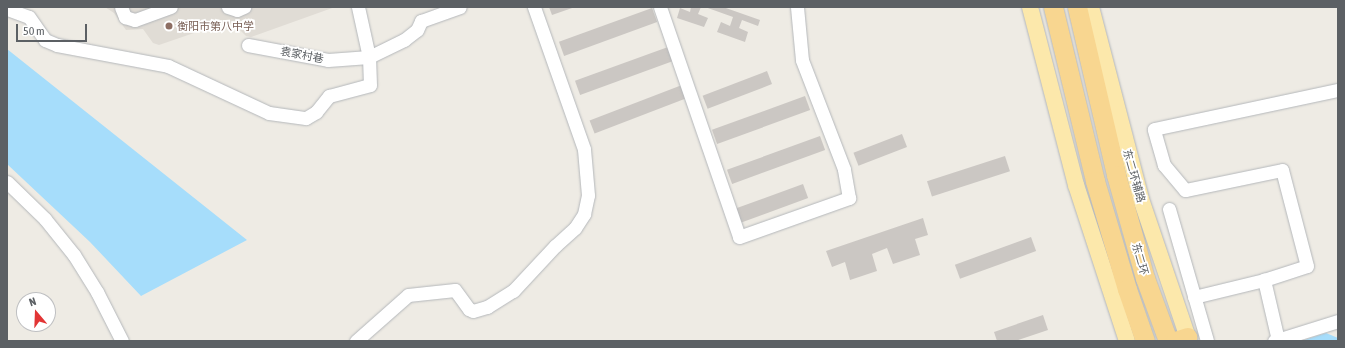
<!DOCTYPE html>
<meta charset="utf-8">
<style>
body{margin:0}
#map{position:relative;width:1345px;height:348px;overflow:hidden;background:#eeebe4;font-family:"Asap Condensed","Noto Sans SC",sans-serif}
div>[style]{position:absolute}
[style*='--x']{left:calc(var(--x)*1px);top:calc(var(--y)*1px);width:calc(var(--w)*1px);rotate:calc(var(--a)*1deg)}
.education>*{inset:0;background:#e0dcd5}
.water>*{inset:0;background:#a6ddfb}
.building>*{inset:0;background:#cbc7c3;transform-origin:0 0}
.roads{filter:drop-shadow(0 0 1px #b4b7ba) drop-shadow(0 0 1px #b4b7ba)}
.minor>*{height:13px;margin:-6.5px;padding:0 6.5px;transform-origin:6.5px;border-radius:6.5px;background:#fff}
.major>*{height:16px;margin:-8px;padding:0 8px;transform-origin:8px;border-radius:8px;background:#fce8ab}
.highway>*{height:19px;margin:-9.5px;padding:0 9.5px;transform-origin:9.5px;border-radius:9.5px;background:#f8d690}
.dots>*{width:11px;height:11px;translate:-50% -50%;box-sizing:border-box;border:2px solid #fff;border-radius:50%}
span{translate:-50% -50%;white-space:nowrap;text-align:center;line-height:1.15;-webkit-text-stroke:3.5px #fff;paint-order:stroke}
.education-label{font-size:11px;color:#785e54}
.left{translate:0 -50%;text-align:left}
.street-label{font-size:11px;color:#5c6064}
.frame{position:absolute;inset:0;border:8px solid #5c6064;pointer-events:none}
.north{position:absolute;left:16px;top:292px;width:40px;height:40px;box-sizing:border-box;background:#fff;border:1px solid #bebfc1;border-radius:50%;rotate:341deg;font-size:11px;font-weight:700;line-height:16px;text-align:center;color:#5c6064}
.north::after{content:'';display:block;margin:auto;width:14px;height:18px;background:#e23535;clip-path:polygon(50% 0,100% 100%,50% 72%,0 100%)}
.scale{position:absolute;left:16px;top:24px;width:71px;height:18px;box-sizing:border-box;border:2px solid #5c6064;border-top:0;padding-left:5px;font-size:12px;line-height:14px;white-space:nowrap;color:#5c6064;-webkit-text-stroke:3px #fff;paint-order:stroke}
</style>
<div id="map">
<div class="education">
<i style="clip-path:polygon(105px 7px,335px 7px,251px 37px,246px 36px,234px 24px,223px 23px,159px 45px,153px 43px,143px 29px,126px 30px,114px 13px)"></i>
</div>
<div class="water">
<i style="clip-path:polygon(7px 49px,247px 240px,141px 296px,90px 242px,7px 164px)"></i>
<i style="clip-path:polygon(1326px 333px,1338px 338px,1338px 341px,1301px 341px)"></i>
</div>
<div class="building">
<i style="clip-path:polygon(549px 7px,575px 7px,552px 15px)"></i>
<i style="clip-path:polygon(691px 7px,701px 7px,698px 14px,708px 18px,704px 27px,677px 18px,680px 8px,690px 12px)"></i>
<i style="clip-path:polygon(705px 7px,723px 7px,760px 20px,758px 26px,742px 20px,739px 28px,748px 32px,745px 42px,717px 32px,721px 22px,730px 26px,733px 17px)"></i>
<i style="left:652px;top:8px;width:15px;height:99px;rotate:70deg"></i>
<i style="left:668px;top:47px;width:15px;height:99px;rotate:70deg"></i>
<i style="left:767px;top:71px;width:14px;height:69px;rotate:69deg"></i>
<i style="left:682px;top:85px;width:14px;height:99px;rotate:69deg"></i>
<i style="left:805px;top:96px;width:15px;height:99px;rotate:70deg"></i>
<i style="left:902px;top:134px;width:14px;height:52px;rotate:69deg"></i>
<i style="left:820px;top:136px;width:15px;height:99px;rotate:70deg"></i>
<i style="left:1005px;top:156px;width:16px;height:82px;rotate:72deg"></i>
<i style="left:803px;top:184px;width:15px;height:71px;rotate:70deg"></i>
<i style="clip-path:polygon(923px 218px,928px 235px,915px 239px,920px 255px,893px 264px,887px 248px,872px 254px,877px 271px,850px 280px,845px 262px,832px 267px,826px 251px)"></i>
<i style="left:1031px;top:237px;width:15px;height:81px;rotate:70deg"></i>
<i style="clip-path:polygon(1043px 315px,1048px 330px,1015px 341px,997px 341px,994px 332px)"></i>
</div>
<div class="roads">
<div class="minor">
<i style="--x:121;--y:7;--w:11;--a:68"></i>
<i style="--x:125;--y:17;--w:10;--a:17"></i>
<i style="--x:135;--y:20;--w:38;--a:-20"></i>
<i style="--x:228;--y:7;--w:9;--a:18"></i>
<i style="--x:237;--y:10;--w:8;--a:-23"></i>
<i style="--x:660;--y:7;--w:243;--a:71"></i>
<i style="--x:739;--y:237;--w:117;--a:-19.5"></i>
<i style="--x:849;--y:198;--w:29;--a:-100"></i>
<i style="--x:844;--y:169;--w:117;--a:-111.1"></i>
<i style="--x:802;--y:60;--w:53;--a:-95.4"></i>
<i style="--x:7;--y:9;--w:23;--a:20"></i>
<i style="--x:29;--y:17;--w:28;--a:55"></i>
<i style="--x:45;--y:40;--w:13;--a:23"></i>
<i style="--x:57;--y:45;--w:113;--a:10.7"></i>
<i style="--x:168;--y:66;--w:111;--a:25"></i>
<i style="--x:269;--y:113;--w:37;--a:8"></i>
<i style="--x:306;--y:118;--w:12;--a:-31"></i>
<i style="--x:316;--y:112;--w:21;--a:-51"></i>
<i style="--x:329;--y:96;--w:42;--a:-15"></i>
<i style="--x:370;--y:85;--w:28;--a:-92"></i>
<i style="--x:369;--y:57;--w:51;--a:-102.4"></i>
<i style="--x:248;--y:45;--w:81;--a:10.6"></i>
<i style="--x:328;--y:60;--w:41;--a:-4.2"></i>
<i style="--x:369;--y:57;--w:39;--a:-26"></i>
<i style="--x:404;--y:40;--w:16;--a:-38"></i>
<i style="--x:417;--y:30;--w:10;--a:-66"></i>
<i style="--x:421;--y:21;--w:41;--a:-19.7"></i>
<i style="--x:7;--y:182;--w:53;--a:44.2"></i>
<i style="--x:45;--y:219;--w:46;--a:51.1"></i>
<i style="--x:74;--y:255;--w:44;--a:58.1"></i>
<i style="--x:97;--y:292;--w:55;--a:63"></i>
<i style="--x:1169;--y:209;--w:137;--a:73.9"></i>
<i style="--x:1194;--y:297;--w:72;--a:-13.7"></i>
<i style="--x:1278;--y:340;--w:62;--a:-103.1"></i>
<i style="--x:1264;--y:280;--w:45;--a:-18"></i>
<i style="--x:1307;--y:266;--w:99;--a:-104.6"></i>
<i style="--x:1282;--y:170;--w:99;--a:168.3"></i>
<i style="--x:1185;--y:190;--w:33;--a:-130"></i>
<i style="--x:1164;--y:165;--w:37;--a:-106"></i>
<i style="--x:1154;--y:129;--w:188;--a:-12"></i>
<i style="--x:356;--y:341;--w:69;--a:-41.5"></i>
<i style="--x:408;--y:295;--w:47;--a:-6.1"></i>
<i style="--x:455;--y:290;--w:24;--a:54"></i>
<i style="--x:469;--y:309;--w:4;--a:27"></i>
<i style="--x:473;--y:311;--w:15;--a:-16"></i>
<i style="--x:487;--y:307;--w:31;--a:-32"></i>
<i style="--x:513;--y:291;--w:62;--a:-47"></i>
<i style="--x:555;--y:246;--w:27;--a:-42"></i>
<i style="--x:575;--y:228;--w:17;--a:-57"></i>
<i style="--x:584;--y:214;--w:19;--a:-78"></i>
<i style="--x:588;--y:195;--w:46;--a:-95"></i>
<i style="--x:584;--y:149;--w:151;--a:-109.4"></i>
<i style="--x:1274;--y:341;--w:67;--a:-17.4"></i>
</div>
<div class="major">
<i style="--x:1030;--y:7;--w:184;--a:75.5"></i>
<i style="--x:1076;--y:185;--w:164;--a:71.9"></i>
<i style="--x:1091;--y:7;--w:198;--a:75.4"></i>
<i style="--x:1141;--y:199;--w:150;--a:71.3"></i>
</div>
<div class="highway">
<i style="--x:1053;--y:7;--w:179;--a:76.4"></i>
<i style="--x:1095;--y:181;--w:113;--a:73.5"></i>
<i style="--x:1127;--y:289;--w:55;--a:70.9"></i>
<i style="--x:1077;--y:7;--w:172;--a:76.9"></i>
<i style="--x:1116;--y:175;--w:107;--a:74.3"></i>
<i style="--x:1145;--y:278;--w:67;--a:69.9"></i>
<i style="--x:1175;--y:341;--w:13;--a:-18"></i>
</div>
</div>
<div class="dots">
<i style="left:169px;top:26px;background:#8d6e63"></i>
</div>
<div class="education-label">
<span class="left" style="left:177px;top:26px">衡阳市第八中学</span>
</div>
<div class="street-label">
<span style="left:302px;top:55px;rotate:11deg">袁家村巷</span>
<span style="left:1134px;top:176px;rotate:74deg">东二环辅路</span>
<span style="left:1140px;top:259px;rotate:74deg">东二环</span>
</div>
<div class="frame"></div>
<div class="north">N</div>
<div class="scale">50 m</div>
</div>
